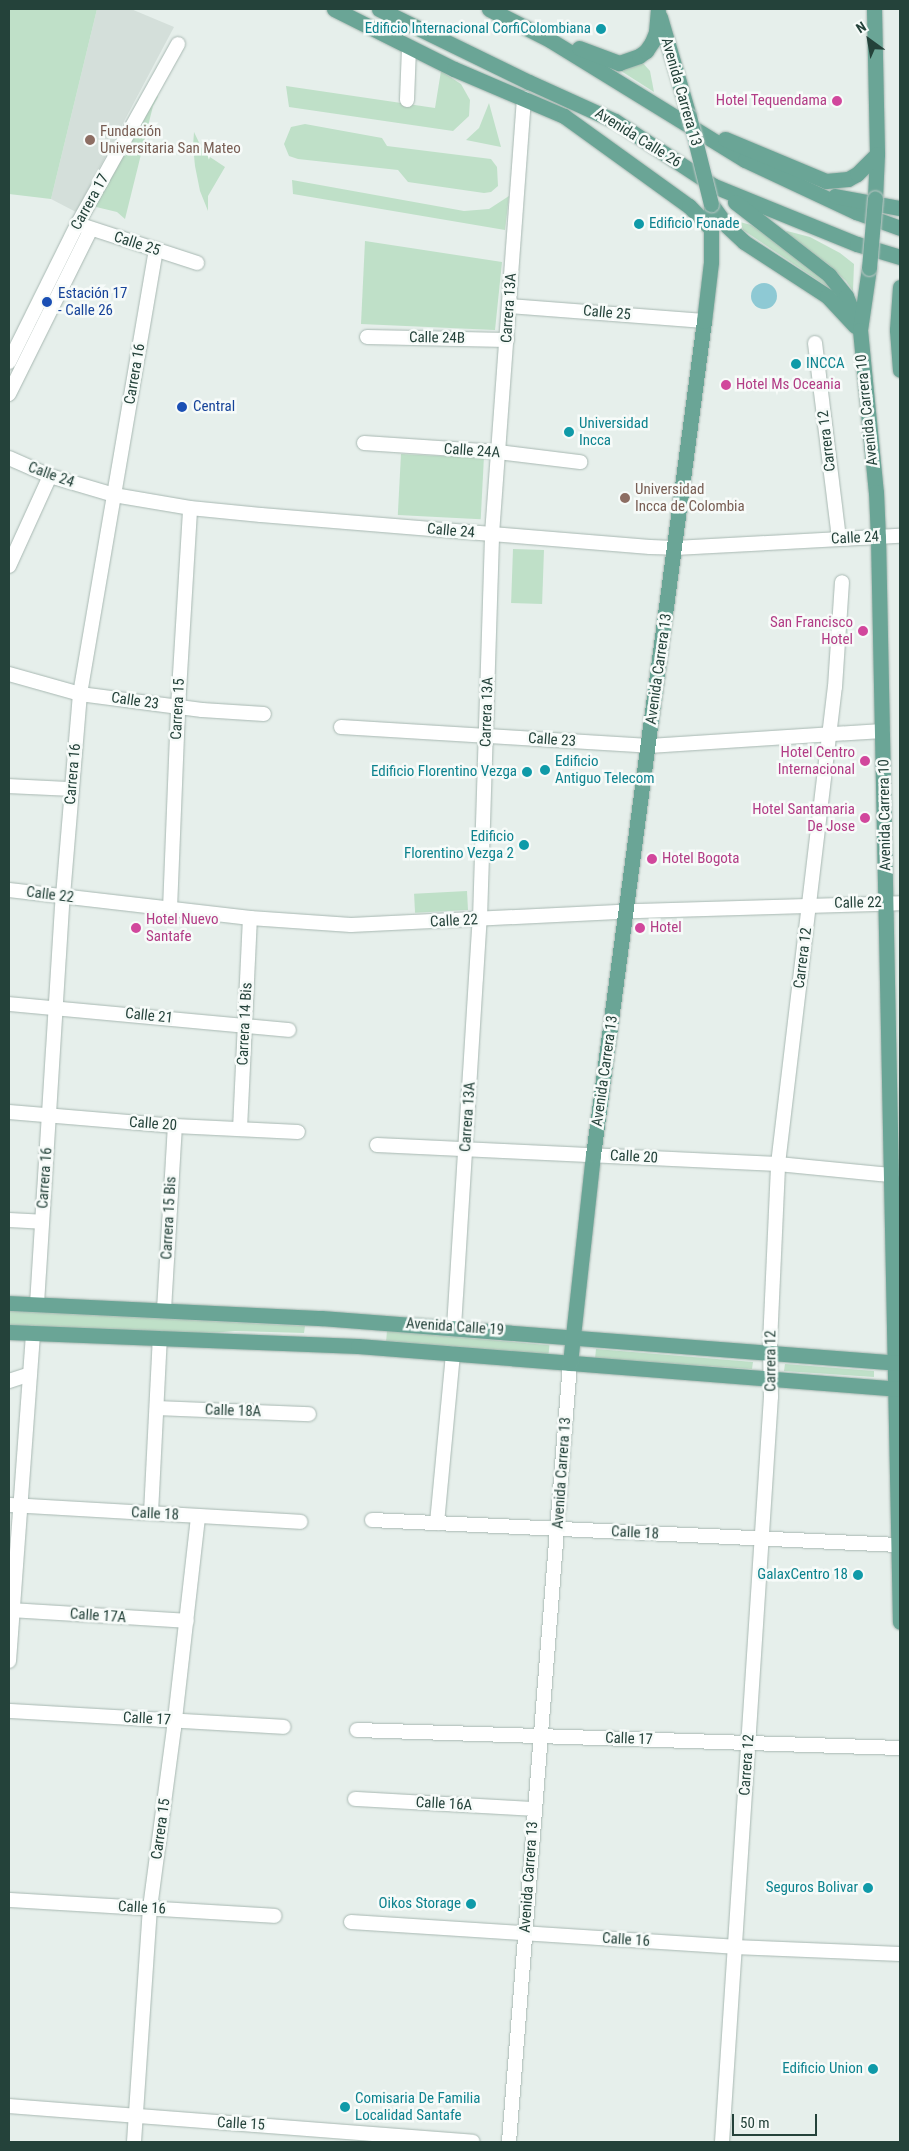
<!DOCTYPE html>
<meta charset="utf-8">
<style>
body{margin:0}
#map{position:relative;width:909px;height:2151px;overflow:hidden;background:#e6efeb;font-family:"Roboto Condensed",sans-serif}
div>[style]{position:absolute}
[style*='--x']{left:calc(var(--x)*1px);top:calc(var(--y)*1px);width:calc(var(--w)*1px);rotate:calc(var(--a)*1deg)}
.built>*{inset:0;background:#d4dfda}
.green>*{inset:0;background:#bfe0c8;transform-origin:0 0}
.water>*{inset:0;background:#8ec9d4}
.round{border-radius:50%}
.roads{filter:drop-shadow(0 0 1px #a8b8b2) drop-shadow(0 0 1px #a8b8b2)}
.minor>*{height:14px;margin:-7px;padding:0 7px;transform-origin:7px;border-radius:7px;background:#fff}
.major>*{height:15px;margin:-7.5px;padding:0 7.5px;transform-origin:7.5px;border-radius:7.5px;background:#6aa596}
.bridges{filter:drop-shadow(0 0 1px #c2cac8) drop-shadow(0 0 1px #c2cac8)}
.major-bridge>*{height:15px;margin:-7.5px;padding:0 7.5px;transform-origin:7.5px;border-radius:7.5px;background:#6aa596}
.dots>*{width:14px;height:14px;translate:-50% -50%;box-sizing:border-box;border:2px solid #f7fbf9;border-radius:50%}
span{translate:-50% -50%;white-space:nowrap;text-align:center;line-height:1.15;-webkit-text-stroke:5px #f7fbf9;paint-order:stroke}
.culture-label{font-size:15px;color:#0d838f}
.right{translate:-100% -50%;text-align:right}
.left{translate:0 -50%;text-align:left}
.street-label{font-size:15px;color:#24423a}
.hotel-label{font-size:15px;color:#b23c85}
.education-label{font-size:15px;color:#785e54}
.transit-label{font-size:15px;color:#164399}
.frame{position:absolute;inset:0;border:10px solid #24423a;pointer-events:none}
.north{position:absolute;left:844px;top:15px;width:50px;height:50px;-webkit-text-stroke:4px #f7fbf9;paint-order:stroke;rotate:328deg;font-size:14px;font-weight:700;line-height:20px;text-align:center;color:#24423a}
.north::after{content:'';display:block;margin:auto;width:18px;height:22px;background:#24423a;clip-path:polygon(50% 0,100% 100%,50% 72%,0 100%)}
.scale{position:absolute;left:732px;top:2114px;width:85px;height:22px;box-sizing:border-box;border:2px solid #24423a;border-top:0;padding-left:6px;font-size:15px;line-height:18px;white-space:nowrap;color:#24423a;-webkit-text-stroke:4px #f7fbf9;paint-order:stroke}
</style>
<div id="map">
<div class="built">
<i style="clip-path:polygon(97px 9px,131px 9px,174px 27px,76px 212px,51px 199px)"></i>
</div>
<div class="green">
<i style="clip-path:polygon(9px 9px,97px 9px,51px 199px,9px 194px)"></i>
<i style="clip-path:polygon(642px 62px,650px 71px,654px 92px,618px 69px)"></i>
<i style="clip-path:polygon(441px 71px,461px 84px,470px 100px,469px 116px,453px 131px,289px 107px,286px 86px,435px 108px)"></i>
<i style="clip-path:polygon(155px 92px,158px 97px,153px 106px,125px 219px,117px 212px,92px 206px)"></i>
<i style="clip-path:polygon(489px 103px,501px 147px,466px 140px,479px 128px)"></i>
<i style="clip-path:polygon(305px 124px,382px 138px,387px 146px,491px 159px,497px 167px,498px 186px,491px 192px,484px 193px,408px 182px,398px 170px,298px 159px,289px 156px,284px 144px,291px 127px)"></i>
<i style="clip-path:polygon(194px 132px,204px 153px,225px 167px,208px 196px,208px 211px,200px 191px,195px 166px,193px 146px)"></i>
<i style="clip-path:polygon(292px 180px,464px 211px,489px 209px,509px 196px,505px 230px,293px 194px)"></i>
<i style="clip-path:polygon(740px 222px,751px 225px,780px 244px,821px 276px,834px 291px,743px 230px)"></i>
<i style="clip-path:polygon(787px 231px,810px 237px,840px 253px,854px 264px,853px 291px,846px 281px,827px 263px,782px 235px)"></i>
<i style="clip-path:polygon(365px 241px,502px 262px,495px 330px,361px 324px)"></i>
<i style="left:401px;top:454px;width:83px;height:61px;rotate:3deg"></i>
<i style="left:513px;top:549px;width:31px;height:54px;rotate:2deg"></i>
<i style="left:467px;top:891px;width:19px;height:53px;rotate:87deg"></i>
<i style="clip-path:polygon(9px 1311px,305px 1326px,304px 1333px,235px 1331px,199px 1334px,9px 1325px)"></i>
<i style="left:387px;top:1331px;width:163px;height:10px;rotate:5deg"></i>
<i style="clip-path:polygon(596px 1349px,753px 1362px,752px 1369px,595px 1359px)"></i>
<i style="clip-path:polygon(785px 1364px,874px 1371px,874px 1377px,784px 1371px)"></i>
</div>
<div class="water">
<i class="round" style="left:751px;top:283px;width:26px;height:26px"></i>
</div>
<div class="roads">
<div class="minor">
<i style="--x:407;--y:100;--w:53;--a:-87.8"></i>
<i style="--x:84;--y:226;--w:119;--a:18.1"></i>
<i style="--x:509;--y:306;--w:196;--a:4.4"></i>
<i style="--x:367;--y:337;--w:140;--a:1.2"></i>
<i style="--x:815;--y:343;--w:197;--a:83"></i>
<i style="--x:9;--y:362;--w:155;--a:-63.6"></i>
<i style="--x:78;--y:223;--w:205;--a:-60.8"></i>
<i style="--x:9;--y:394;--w:184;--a:-63.6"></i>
<i style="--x:364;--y:443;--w:134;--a:3.8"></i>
<i style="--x:498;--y:452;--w:83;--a:7"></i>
<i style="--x:9;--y:458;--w:45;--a:23.7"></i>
<i style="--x:50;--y:476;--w:67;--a:16.5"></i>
<i style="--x:114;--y:495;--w:77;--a:9.7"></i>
<i style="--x:190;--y:508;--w:71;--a:5.6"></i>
<i style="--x:261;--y:515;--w:390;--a:4.7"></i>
<i style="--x:650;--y:547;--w:25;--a:2"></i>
<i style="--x:675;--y:548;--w:225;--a:-3.1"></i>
<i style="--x:9;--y:566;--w:99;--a:-65.5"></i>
<i style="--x:9;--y:674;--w:74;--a:15.7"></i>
<i style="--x:80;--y:694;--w:123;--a:7.5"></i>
<i style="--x:202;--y:710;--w:62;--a:3.7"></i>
<i style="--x:341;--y:727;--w:309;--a:3.5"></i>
<i style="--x:649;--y:746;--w:234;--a:-3.7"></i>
<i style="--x:9;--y:786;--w:62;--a:2.8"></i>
<i style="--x:9;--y:890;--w:243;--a:6.6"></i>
<i style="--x:250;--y:918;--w:101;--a:4"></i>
<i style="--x:351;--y:925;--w:287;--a:-2.8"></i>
<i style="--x:638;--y:911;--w:262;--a:-1.7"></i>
<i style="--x:170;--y:909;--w:202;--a:-87.7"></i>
<i style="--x:178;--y:707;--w:199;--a:-86.5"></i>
<i style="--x:9;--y:1004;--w:281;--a:5.3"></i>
<i style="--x:9;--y:1112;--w:167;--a:4.8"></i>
<i style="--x:175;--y:1126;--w:123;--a:2.8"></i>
<i style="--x:240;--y:1129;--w:211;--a:-87.3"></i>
<i style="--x:377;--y:1145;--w:401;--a:2.7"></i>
<i style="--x:778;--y:1164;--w:114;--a:5.6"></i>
<i style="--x:9;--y:1220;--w:33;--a:3"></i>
<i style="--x:37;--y:1304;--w:409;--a:-86.4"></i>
<i style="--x:63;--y:896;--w:203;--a:-85.2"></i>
<i style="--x:80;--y:694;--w:451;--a:-80.3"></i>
<i style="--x:164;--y:1310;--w:184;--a:-86.6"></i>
<i style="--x:454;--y:1327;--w:409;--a:-86.4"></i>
<i style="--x:480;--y:919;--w:385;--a:-88.2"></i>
<i style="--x:492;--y:534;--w:437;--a:-85.8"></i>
<i style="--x:9;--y:1381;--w:22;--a:-18"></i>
<i style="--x:157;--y:1408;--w:152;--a:2.3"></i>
<i style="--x:9;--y:1505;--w:292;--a:3.3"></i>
<i style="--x:151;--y:1513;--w:175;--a:-87.1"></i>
<i style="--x:372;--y:1520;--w:528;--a:2.72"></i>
<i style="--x:437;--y:1523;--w:170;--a:-84.6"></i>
<i style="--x:9;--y:1610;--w:178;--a:3.5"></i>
<i style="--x:9;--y:1661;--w:329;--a:-85.8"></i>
<i style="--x:9;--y:1711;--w:275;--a:3.3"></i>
<i style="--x:357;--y:1730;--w:543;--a:1.9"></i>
<i style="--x:355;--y:1799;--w:179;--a:3.2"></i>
<i style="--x:9;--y:1900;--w:266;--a:3.4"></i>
<i style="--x:351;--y:1922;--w:384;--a:3.7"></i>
<i style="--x:734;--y:1947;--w:166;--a:2.4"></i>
<i style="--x:9;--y:2106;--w:465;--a:4.4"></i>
<i style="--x:134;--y:2142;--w:235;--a:-86.1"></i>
<i style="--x:150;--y:1908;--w:182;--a:-82.4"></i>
<i style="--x:174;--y:1728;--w:213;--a:-83.5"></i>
<i style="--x:509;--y:2142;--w:781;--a:-85.52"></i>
<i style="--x:722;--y:2142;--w:747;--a:-86.24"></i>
<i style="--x:771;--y:1397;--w:54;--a:-91.1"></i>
<i style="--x:770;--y:1343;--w:179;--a:-87.4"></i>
<i style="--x:778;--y:1164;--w:480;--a:-83.2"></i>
<i style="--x:835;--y:687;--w:105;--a:-86.2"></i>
</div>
<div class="major">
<i style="--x:334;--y:9;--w:134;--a:26.6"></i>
<i style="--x:454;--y:69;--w:120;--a:23.1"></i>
<i style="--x:564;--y:116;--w:154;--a:35.8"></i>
<i style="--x:689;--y:206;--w:32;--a:46"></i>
<i style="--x:379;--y:9;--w:167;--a:26"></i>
<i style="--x:529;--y:82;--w:94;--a:24.4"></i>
<i style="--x:615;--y:121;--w:118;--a:33.3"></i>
<i style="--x:714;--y:186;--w:154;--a:22.1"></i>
<i style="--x:857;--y:244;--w:45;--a:16.8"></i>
<i style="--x:489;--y:9;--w:68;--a:26.9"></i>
<i style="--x:550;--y:40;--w:229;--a:31.6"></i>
<i style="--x:745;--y:160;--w:123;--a:25.1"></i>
<i style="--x:856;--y:212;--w:47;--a:20"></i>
<i style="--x:874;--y:9;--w:145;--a:88.8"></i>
<i style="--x:877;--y:154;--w:44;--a:92.6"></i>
<i style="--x:660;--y:17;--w:103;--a:73.7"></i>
<i style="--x:579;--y:48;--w:43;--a:20.6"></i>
<i style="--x:619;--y:63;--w:21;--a:-19"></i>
<i style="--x:639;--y:56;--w:9;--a:-36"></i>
<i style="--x:646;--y:51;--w:11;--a:-56"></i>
<i style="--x:652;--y:42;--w:11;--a:-68"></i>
<i style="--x:656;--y:32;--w:22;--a:-85"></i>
<i style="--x:725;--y:139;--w:109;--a:22.6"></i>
<i style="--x:826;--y:181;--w:22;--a:-5"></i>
<i style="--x:848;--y:179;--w:10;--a:-29"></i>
<i style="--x:857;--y:174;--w:28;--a:-45"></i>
<i style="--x:835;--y:196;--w:66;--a:10.5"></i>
<i style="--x:735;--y:202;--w:119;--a:37.8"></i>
<i style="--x:829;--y:275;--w:27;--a:51"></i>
<i style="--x:846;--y:296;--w:31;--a:68"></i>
<i style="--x:711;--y:204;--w:27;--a:54"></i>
<i style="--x:727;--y:226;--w:23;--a:43"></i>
<i style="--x:744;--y:242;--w:99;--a:33"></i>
<i style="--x:827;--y:296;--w:41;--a:47"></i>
<i style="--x:869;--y:268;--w:63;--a:98.3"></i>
<i style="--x:860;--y:330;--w:163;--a:84.4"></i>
<i style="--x:876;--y:492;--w:45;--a:87.5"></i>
<i style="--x:878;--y:537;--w:1085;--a:88.84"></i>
<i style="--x:900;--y:287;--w:43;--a:94"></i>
<i style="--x:897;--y:330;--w:40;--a:85.7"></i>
<i style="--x:9;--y:1303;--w:312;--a:2.8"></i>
<i style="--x:321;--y:1318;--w:581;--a:4.44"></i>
<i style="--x:9;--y:1332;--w:349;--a:2.3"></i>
<i style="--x:358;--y:1346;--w:544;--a:4.54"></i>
<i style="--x:570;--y:1363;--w:209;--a:-83.7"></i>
<i style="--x:593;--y:1155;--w:841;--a:-82.42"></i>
<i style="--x:704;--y:321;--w:59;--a:-83.2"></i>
<i style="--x:711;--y:262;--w:58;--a:-90"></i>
</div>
</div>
<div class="bridges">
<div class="major-bridge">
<i style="--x:689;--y:116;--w:91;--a:76"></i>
<i style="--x:869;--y:268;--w:70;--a:-85.1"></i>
</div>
</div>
<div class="dots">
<i style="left:601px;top:29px;background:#0f9aa8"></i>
<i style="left:837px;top:101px;background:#d1479c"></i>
<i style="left:90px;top:140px;background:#8d6e63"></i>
<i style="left:639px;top:224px;background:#0f9aa8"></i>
<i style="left:47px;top:302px;background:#1a4fb4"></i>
<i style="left:796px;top:364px;background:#0f9aa8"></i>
<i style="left:726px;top:385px;background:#d1479c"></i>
<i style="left:182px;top:407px;background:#1a4fb4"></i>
<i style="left:569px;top:432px;background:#0f9aa8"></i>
<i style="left:625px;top:498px;background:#8d6e63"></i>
<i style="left:863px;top:631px;background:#d1479c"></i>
<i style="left:865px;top:761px;background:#d1479c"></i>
<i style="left:545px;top:770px;background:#0f9aa8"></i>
<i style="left:527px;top:772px;background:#0f9aa8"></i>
<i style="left:865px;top:818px;background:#d1479c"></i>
<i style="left:524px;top:845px;background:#0f9aa8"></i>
<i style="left:652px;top:859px;background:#d1479c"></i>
<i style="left:136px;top:928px;background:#d1479c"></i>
<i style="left:640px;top:928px;background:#d1479c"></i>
<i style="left:858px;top:1575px;background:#0f9aa8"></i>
<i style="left:868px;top:1888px;background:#0f9aa8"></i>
<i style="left:471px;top:1904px;background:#0f9aa8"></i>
<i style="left:873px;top:2069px;background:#0f9aa8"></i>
<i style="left:345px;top:2107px;background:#0f9aa8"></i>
</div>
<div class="culture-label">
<span class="right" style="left:591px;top:29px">Edificio Internacional CorfiColombiana</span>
<span class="left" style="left:649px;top:224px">Edificio Fonade</span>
<span class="left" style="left:806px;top:364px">INCCA</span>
<span class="left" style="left:579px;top:432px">Universidad<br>Incca</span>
<span class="left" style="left:555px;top:770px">Edificio<br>Antiguo Telecom</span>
<span class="right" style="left:517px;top:772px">Edificio Florentino Vezga</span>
<span class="right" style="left:514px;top:845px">Edificio<br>Florentino Vezga 2</span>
<span class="right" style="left:848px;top:1575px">GalaxCentro 18</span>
<span class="right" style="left:858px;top:1888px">Seguros Bolivar</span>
<span class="right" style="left:461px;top:1904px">Oikos Storage</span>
<span class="right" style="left:863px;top:2069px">Edificio Union</span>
<span class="left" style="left:355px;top:2107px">Comisaria De Familia<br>Localidad Santafe</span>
</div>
<div class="street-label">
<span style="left:681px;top:92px;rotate:74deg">Avenida Carrera 13</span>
<span style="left:638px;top:138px;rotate:32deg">Avenida Calle 26</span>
<span style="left:90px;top:202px;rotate:-61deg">Carrera 17</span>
<span style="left:137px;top:244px;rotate:18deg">Calle 25</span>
<span style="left:509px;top:308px;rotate:-86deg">Carrera 13A</span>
<span style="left:607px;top:313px;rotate:5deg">Calle 25</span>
<span style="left:437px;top:338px;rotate:1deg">Calle 24B</span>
<span style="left:135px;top:374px;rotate:-80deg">Carrera 16</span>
<span style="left:867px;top:410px;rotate:-96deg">Avenida Carrera 10</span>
<span style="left:827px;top:441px;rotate:-97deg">Carrera 12</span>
<span style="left:472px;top:451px;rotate:4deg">Calle 24A</span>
<span style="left:51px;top:475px;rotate:20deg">Calle 24</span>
<span style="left:451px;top:531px;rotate:5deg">Calle 24</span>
<span style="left:855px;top:538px;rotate:-3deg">Calle 24</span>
<span style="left:659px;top:669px;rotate:-82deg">Avenida Carrera 13</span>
<span style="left:135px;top:701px;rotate:8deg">Calle 23</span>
<span style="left:178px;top:709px;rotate:-87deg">Carrera 15</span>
<span style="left:487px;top:712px;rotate:-88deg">Carrera 13A</span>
<span style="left:552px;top:740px;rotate:4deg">Calle 23</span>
<span style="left:73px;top:774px;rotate:-85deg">Carrera 16</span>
<span style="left:885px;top:815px;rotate:-91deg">Avenida Carrera 10</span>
<span style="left:50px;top:895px;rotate:7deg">Calle 22</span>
<span style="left:858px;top:903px;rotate:-1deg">Calle 22</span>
<span style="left:454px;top:921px;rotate:-3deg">Calle 22</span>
<span style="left:803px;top:958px;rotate:-83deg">Carrera 12</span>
<span style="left:149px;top:1016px;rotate:6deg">Calle 21</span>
<span style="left:245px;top:1024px;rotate:-87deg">Carrera 14 Bis</span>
<span style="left:605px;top:1071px;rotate:-82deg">Avenida Carrera 13</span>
<span style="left:468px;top:1117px;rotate:-86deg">Carrera 13A</span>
<span style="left:153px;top:1124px;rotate:4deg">Calle 20</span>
<span style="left:634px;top:1157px;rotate:3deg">Calle 20</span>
<span style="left:45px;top:1178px;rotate:-86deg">Carrera 16</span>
<span style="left:169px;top:1218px;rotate:-87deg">Carrera 15 Bis</span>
<span style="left:455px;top:1327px;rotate:4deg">Avenida Calle 19</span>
<span style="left:771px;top:1361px;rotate:-90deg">Carrera 12</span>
<span style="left:233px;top:1411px;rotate:2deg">Calle 18A</span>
<span style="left:562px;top:1473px;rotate:-86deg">Avenida Carrera 13</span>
<span style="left:155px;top:1514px;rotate:3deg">Calle 18</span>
<span style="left:635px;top:1533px;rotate:3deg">Calle 18</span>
<span style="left:98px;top:1616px;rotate:4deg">Calle 17A</span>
<span style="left:147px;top:1719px;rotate:3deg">Calle 17</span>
<span style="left:629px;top:1739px;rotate:2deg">Calle 17</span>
<span style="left:747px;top:1765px;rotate:-86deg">Carrera 12</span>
<span style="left:444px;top:1804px;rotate:3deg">Calle 16A</span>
<span style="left:161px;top:1829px;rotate:-82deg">Carrera 15</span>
<span style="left:529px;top:1877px;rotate:-86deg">Avenida Carrera 13</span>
<span style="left:142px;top:1908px;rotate:3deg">Calle 16</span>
<span style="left:626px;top:1940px;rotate:4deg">Calle 16</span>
<span style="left:241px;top:2124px;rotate:3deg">Calle 15</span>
</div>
<div class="hotel-label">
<span class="right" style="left:827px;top:101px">Hotel Tequendama</span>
<span class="left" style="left:736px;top:385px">Hotel Ms Oceania</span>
<span class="right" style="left:853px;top:631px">San Francisco<br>Hotel</span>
<span class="right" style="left:855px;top:761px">Hotel Centro<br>Internacional</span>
<span class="right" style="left:855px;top:818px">Hotel Santamaria<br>De Jose</span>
<span class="left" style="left:662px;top:859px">Hotel Bogota</span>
<span class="left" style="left:146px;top:928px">Hotel Nuevo<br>Santafe</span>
<span class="left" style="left:650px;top:928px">Hotel</span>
</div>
<div class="education-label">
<span class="left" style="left:100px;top:140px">Fundación<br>Universitaria San Mateo</span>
<span class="left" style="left:635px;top:498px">Universidad<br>Incca de Colombia</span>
</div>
<div class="transit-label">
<span class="left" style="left:58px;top:302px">Estación 17<br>- Calle 26</span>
<span class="left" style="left:193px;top:407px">Central</span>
</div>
<div class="frame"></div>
<div class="north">N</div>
<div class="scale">50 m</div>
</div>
